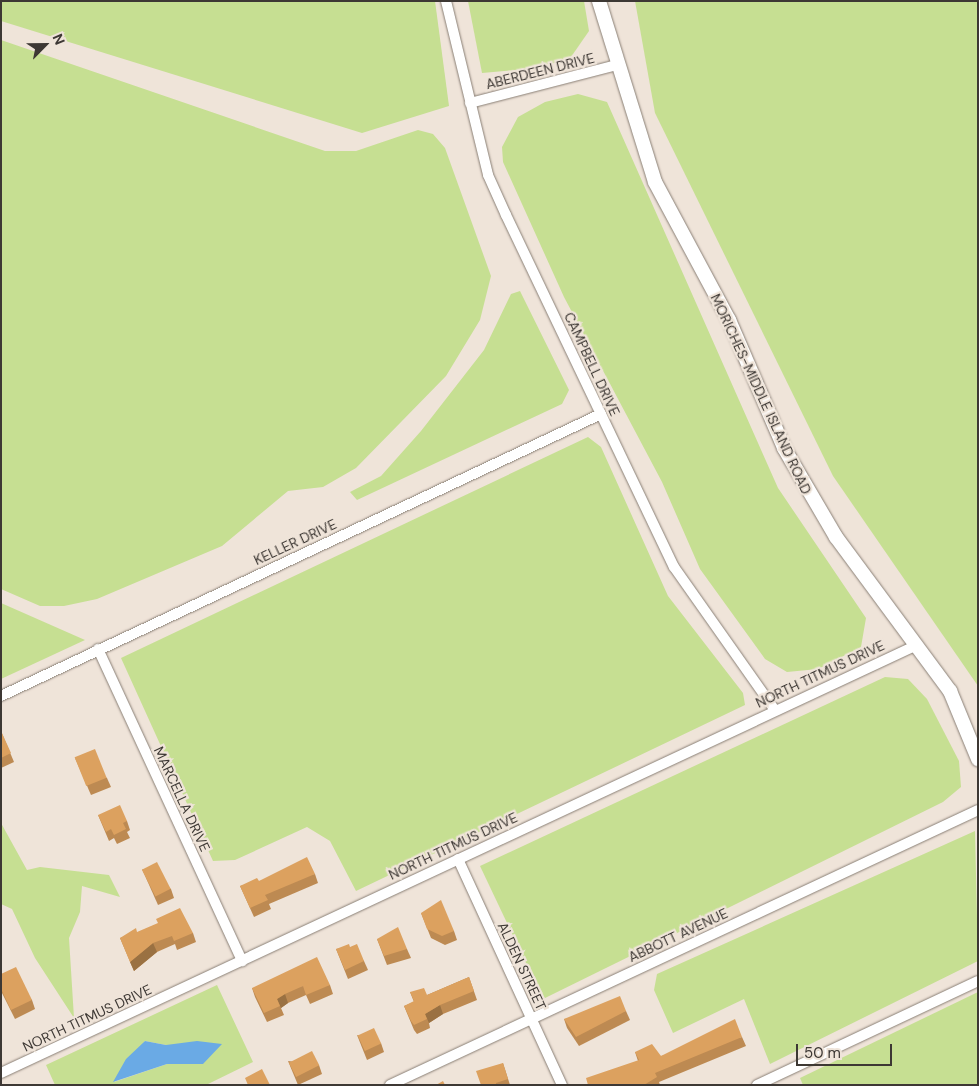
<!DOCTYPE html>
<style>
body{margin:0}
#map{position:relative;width:979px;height:1086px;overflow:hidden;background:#efe4d9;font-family:"DM Sans",sans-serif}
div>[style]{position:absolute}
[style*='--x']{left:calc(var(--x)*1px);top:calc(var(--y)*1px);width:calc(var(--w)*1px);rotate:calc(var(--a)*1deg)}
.green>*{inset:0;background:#c6df92}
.water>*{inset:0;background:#6aaae5}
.roads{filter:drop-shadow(0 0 1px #897f75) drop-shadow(0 0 1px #897f75)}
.minor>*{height:10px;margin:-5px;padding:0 5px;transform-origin:5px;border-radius:5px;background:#fff}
.secondary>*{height:14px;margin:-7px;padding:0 7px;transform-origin:7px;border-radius:7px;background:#fff}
.wall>*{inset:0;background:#bd8a52}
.shaded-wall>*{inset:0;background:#9a7142}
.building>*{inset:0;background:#dca15f;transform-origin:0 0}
span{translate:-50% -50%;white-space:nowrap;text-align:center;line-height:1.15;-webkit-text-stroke:4.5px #efe4d9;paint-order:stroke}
.street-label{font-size:14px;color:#3d3834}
.frame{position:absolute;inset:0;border:2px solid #3d3834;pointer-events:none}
.north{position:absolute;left:20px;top:20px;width:50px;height:50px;-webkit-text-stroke:4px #efe4d9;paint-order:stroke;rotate:67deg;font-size:14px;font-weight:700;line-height:20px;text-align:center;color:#3d3834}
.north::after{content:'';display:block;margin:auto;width:18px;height:22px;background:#3d3834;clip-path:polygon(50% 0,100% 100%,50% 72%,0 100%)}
.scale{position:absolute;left:796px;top:1044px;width:96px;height:22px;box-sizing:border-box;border:2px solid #3d3834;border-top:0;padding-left:6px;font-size:15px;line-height:18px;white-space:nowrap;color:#3d3834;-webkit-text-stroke:4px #efe4d9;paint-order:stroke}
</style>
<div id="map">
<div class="green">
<i style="clip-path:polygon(1px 1px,435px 1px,449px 106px,362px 133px,1px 21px)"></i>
<i style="clip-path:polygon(468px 1px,584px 1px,589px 31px,571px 57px,540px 68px,482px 73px)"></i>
<i style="clip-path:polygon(635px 1px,978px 1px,978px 686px,833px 476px,655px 113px)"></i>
<i style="clip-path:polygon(1px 40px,325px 151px,356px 151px,418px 130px,433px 134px,445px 148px,491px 276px,480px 320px,446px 376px,356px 468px,323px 487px,288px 491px,222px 546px,97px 599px,64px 606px,40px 606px,1px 589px)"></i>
<i style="clip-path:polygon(578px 94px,607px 102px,778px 488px,866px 618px,861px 647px,818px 669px,787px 672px,765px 659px,700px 569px,662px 482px,564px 297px,503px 162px,502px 147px,518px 117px,545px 102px)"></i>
<i style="clip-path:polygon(520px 291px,569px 390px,562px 404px,357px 500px,350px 492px,381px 476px,421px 431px,484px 350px,511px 294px)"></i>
<i style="clip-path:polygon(588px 437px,601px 447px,668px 596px,743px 693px,745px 705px,356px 891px,330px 841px,307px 827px,235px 860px,213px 861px,121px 658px)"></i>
<i style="clip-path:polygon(1px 603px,85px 640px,1px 679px)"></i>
<i style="clip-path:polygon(885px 677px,908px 679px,927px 699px,959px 761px,961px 787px,943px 802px,543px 999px,480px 866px)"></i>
<i style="clip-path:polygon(1px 823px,27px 870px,40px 867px,109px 875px,120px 897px,82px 886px,80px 912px,69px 938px,74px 1018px,35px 958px,12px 909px,1px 904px)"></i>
<i style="clip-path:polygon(975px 831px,978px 961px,770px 1064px,744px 999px,673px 1033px,654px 990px,657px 974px)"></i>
<i style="clip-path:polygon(evenodd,217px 985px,253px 1062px,206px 1085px,55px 1085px,46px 1065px,217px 985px,145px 1041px,166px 1045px,203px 1064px,167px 1064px,114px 1082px,145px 1041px)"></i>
<i style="clip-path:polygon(978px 992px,978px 1085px,803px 1085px,800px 1078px)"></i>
</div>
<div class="water">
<i style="clip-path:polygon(145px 1041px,166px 1045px,197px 1041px,222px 1044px,203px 1064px,167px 1064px,113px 1082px,126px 1059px)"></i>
</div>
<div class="roads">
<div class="minor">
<i style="--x:446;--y:1;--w:179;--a:76.4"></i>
<i style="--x:488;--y:175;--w:44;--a:65.8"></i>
<i style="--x:506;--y:215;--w:390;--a:64.5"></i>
<i style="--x:674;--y:567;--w:175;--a:54.8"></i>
<i style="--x:470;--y:103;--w:152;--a:-14.5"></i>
<i style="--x:98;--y:649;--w:344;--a:65.2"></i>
<i style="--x:1;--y:696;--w:663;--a:-25.17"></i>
<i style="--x:458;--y:859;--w:249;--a:65.3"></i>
<i style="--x:1;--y:1073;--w:1011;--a:-25.04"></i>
<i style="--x:390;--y:1085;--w:649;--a:-25.06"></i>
<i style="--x:757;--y:1085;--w:244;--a:-25.2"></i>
</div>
<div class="secondary">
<i style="--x:599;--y:1;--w:189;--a:72.8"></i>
<i style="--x:655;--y:182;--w:157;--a:61.8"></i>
<i style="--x:729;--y:320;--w:139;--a:66.7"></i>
<i style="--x:784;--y:448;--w:103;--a:59.7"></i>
<i style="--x:836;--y:537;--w:192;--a:53.5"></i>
<i style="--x:950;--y:691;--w:74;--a:67.6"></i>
</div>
</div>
<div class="wall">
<i style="clip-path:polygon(1px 731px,14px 762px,1px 768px)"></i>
<i style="clip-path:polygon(75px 758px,107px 778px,111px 787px,91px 795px)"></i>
<i style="clip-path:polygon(98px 815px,127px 821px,130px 830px,127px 832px,130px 838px,117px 844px,114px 838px,109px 841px)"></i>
<i style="clip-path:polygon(142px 869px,171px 889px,174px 898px,158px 905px)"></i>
<i style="clip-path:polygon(315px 874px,318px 883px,269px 904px,271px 909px,254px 917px,240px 886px,259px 881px)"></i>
<i style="clip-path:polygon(421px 913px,454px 931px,457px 940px,445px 945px,431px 938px)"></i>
<i style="clip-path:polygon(137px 932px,193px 933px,196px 942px,177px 950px,175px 944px,157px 952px,134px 971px,120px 938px)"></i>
<i style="clip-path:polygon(377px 939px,407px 949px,411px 958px,387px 965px)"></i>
<i style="clip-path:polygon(350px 947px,364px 961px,368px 970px,348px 979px,336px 949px)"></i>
<i style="clip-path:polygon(1px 974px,32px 1000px,35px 1009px,15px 1019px,1px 991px)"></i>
<i style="clip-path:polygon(469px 977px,477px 1000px,443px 1014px,429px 1023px,430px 1028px,417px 1034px,414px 1030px,404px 1006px,414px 1002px,410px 992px,427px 995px)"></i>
<i style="clip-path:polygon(330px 985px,333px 994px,310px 1004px,306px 995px,288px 1003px,281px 1008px,284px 1015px,267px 1022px,255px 997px,252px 988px)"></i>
<i style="clip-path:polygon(626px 1011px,630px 1020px,579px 1046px,567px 1028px,564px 1019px)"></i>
<i style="clip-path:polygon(357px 1035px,381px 1043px,384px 1052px,367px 1060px)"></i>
<i style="clip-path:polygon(742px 1037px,746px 1046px,659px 1082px,660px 1085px,588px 1085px,638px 1061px,635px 1052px,661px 1056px)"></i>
<i style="clip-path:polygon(288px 1061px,319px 1065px,322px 1074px,298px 1085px)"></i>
<i style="clip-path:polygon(503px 1063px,510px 1085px,481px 1085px)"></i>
</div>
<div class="shaded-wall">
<i style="clip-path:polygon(153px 943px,157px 952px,134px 971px,130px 962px)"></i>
<i style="clip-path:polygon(285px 994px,288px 1003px,281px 1008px,277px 999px)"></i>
<i style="clip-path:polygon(440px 1005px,443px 1014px,429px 1023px,425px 1014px)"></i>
</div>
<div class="building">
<i style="clip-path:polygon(1px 731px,11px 753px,1px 758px)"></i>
<i style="left:95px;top:749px;width:31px;height:22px;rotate:68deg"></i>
<i style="clip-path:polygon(120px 805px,127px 821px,123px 823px,126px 829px,114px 835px,111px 829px,106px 832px,98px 815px)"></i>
<i style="clip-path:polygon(307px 857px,315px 874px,265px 895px,268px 900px,250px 908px,240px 886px,257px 878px,259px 881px)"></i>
<i style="left:157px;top:862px;width:30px;height:17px;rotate:63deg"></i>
<i style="clip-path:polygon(441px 900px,454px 931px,442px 936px,427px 929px,421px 913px)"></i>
<i style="clip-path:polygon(180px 908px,193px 933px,174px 941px,172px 936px,153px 943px,130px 962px,120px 938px,136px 928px,137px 932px,158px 923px,156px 919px)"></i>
<i style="clip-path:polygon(398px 927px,407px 949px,384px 956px,377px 939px)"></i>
<i style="clip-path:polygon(349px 944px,350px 947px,357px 944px,364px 961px,345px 970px,336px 949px)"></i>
<i style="clip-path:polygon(317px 957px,330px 985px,306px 995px,303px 986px,285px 994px,277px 999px,280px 1006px,264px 1013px,252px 988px)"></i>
<i style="clip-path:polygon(16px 967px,32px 1000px,11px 1010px,1px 989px,1px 974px)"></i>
<i style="clip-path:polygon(469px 977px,474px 991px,440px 1005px,425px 1014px,427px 1019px,414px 1025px,411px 1021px,404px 1006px,414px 1001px,410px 992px,424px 988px,427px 995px)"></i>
<i style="clip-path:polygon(620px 996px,626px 1011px,576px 1037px,564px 1019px)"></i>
<i style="clip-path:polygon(735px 1019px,742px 1037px,655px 1073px,657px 1077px,644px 1085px,588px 1085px,586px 1078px,639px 1060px,635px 1052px,652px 1044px,661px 1056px)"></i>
<i style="left:374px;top:1028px;width:17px;height:18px;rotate:65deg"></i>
<i style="left:312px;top:1051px;width:16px;height:26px;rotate:63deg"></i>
<i style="clip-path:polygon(503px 1063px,508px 1079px,496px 1083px,496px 1085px,481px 1085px,476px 1071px)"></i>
<i style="clip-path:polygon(262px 1069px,270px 1085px,248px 1085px,245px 1078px)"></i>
<i style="clip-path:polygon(443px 1081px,445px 1085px,436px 1085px)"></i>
</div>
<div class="street-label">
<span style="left:540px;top:71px;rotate:-14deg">ABERDEEN DRIVE</span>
<span style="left:592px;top:364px;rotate:65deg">CAMPBELL DRIVE</span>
<span style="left:761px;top:394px;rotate:65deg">MORICHES-MIDDLE ISLAND ROAD</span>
<span style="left:295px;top:542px;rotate:-25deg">KELLER DRIVE</span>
<span style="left:820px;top:674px;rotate:-25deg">NORTH TITMUS DRIVE</span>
<span style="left:182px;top:799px;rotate:65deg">MARCELLA DRIVE</span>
<span style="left:453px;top:846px;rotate:-25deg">NORTH TITMUS DRIVE</span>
<span style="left:678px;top:935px;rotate:-25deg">ABBOTT AVENUE</span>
<span style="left:522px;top:966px;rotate:65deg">ALDEN STREET</span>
<span style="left:87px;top:1018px;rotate:-25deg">NORTH TITMUS DRIVE</span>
</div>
<div class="frame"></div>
<div class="north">N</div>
<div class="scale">50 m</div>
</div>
